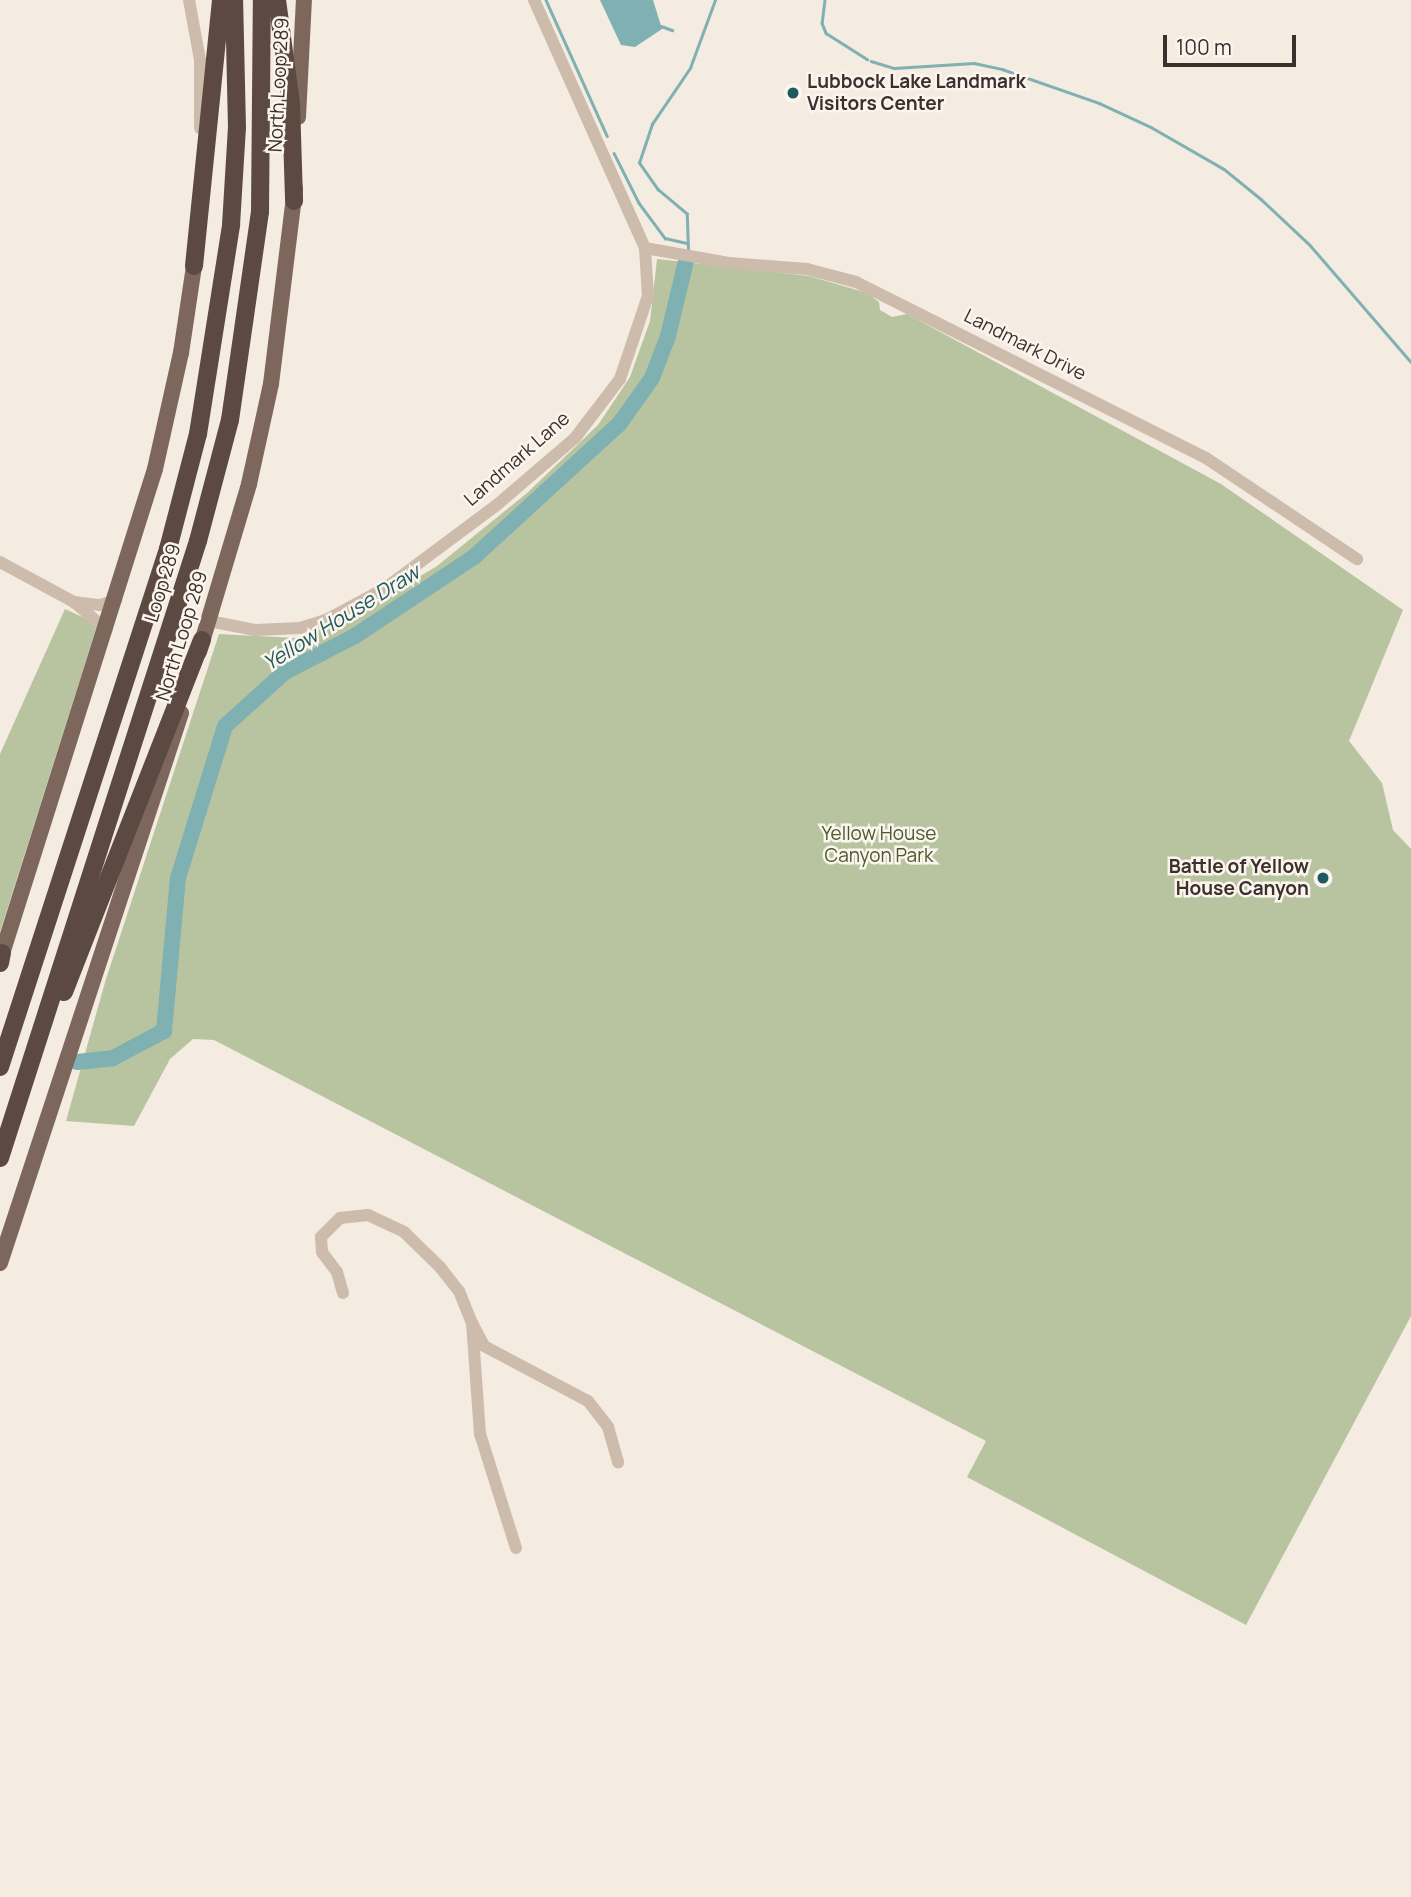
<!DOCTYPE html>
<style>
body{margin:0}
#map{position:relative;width:1411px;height:1897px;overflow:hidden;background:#f4ebe1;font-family:Manrope,sans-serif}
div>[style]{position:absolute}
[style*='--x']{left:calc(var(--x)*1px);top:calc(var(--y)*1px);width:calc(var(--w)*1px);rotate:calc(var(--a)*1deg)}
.green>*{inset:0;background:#b8c4a0}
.water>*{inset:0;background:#7fb0b2}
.stream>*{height:2.5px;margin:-1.25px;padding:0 1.25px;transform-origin:1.25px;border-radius:1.25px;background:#7fb0b2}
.river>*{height:16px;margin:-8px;padding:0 8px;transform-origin:8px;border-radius:8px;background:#7fb0b2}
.minor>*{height:12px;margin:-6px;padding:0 6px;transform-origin:6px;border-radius:6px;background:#cdbbac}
.major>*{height:16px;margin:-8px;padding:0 8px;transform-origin:8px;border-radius:8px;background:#7d675c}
.highway>*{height:18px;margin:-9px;padding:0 9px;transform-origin:9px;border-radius:9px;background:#5c4a42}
.dots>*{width:19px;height:19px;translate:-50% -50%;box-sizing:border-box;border:4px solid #fbf5ee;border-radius:50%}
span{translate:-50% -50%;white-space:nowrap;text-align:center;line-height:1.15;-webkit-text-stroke:5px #fbf5ee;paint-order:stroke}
.poi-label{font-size:19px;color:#3b302b;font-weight:700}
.left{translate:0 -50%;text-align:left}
.right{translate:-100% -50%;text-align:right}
.street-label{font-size:19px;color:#3b302b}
.park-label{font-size:19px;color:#4a5a2e}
.water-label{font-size:21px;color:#1f5a5e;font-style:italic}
.scale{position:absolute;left:1163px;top:35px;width:133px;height:32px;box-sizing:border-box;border:4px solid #3b302b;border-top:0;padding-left:9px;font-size:21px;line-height:24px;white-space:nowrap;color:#3b302b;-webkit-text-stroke:5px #fbf5ee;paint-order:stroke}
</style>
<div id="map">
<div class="green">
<i style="clip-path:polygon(657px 259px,809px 276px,867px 293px,879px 302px,880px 310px,892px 317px,907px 314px,1221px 484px,1403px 610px,1349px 741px,1382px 783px,1393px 830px,1411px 849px,1411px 1316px,1246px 1625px,967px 1477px,986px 1441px,214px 1040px,193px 1039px,170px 1059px,134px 1126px,66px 1121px,106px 979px,219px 634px,295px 638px,347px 620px,437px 566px,527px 493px,598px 425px,630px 377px,650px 321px)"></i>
<i style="clip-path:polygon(65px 609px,91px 621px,96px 629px,0 932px,0 754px)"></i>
</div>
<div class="water">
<i style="clip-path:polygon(600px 0,653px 0,662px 29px,635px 47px,621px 45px)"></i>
</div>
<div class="stream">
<i style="--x:546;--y:0;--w:149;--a:65.8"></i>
<i style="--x:825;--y:0;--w:23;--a:97"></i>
<i style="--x:822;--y:23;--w:11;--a:68"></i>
<i style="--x:826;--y:33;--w:49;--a:32.4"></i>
<i style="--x:661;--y:26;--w:12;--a:20"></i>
<i style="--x:871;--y:61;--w:24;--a:17"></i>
<i style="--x:894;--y:68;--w:80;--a:-3.6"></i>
<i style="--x:974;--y:63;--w:29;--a:12"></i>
<i style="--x:1002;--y:69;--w:103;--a:19.3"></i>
<i style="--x:1099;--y:103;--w:57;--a:24.8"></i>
<i style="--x:1151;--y:127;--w:84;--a:29.9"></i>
<i style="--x:1224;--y:169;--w:48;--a:39"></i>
<i style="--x:1261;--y:199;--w:67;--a:43.2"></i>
<i style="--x:1310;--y:245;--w:155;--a:49.2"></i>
<i style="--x:614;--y:153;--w:56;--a:63.4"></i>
<i style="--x:639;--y:203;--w:44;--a:53.4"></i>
<i style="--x:665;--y:238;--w:23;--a:13"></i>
<i style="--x:688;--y:250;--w:36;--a:-92"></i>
<i style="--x:687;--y:214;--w:38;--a:-140"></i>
<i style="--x:658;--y:190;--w:33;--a:-125"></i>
<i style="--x:639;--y:163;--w:41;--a:-71.6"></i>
<i style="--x:652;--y:124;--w:68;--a:-55.8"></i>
<i style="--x:690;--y:68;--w:72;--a:-69.8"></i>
</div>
<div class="river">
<i style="--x:77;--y:1062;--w:36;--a:-6"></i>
<i style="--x:113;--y:1058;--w:58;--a:-27.9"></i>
<i style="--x:164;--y:1031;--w:154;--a:-84.8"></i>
<i style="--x:178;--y:878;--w:159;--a:-72.8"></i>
<i style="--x:225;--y:726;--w:81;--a:-42"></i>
<i style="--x:285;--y:672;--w:79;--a:-27.2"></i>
<i style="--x:355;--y:636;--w:143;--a:-33.6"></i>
<i style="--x:474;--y:557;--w:198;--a:-42.5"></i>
<i style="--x:620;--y:423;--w:55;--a:-54.6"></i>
<i style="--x:652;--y:378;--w:45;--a:-69.1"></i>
<i style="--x:668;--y:336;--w:77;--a:-76.5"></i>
</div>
<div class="minor">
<i style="--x:189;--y:0;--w:61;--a:79.6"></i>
<i style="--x:200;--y:60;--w:68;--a:90"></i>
<i style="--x:645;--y:248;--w:85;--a:10.1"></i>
<i style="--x:729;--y:263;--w:78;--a:4.4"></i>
<i style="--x:807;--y:269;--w:51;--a:14.9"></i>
<i style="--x:856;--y:282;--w:392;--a:26.7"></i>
<i style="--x:1206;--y:458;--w:182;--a:33.8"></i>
<i style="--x:0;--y:562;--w:84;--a:28.4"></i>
<i style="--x:74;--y:602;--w:43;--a:40.3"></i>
<i style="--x:74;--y:602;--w:26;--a:7"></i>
<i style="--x:100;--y:605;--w:17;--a:-17"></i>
<i style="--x:209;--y:621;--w:47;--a:11.1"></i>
<i style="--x:255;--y:630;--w:45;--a:-2.5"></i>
<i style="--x:300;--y:628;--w:27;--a:-17"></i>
<i style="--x:326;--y:620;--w:66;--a:-28.1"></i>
<i style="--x:384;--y:589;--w:142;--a:-36.7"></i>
<i style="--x:498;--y:504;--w:101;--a:-40.6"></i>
<i style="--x:575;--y:438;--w:74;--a:-52.7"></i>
<i style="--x:620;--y:379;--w:88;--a:-71.4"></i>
<i style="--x:648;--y:296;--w:48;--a:-93.6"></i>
<i style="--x:645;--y:248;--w:272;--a:-114.1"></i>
<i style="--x:343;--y:1293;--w:22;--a:-106"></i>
<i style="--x:337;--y:1272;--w:25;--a:-127"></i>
<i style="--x:322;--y:1252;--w:15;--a:-94"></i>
<i style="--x:321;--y:1237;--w:27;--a:-45"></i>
<i style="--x:340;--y:1218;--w:28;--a:-6"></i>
<i style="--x:368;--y:1215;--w:40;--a:25"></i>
<i style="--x:404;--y:1232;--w:50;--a:44.2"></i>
<i style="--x:440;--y:1267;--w:31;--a:52"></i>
<i style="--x:459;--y:1291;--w:35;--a:68"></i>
<i style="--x:516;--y:1548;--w:120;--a:-107.5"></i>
<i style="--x:480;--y:1434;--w:111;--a:-94.1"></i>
<i style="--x:472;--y:1323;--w:26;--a:62"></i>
<i style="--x:484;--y:1346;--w:118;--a:27.9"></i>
<i style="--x:588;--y:1401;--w:33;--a:52"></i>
<i style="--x:608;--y:1427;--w:37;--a:74"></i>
</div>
<div class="major">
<i style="--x:298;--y:117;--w:117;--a:-87.1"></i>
<i style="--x:199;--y:652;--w:175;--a:-73.4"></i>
<i style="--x:249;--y:484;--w:102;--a:-77.6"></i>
<i style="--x:271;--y:384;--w:197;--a:-83"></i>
<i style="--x:0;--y:960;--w:515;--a:-72.48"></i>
<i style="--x:155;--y:469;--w:119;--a:-77.4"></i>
<i style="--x:181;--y:353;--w:88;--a:-81.5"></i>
<i style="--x:0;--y:1263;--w:579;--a:-71.78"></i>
</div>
<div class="highway">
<i style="--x:277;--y:0;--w:104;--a:82.3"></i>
<i style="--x:291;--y:103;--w:98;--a:88.2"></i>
<i style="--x:194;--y:266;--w:267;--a:-84.2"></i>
<i style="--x:0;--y:963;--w:10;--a:-79"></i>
<i style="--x:64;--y:992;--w:378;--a:-68.6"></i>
<i style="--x:0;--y:1067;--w:545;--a:-72.03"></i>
<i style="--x:168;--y:549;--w:119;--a:-75.4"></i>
<i style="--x:198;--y:434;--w:212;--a:-81"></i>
<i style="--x:231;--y:225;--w:97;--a:-86.5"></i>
<i style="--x:237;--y:128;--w:128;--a:-91.3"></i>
<i style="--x:0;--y:1158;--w:648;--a:-72.21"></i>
<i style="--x:198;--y:541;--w:125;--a:-75.2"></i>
<i style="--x:230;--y:420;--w:210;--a:-81.8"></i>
<i style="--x:260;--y:212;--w:212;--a:-89.5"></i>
</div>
<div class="dots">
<i style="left:793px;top:93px;background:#1f5a5e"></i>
<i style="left:1323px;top:878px;background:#1f5a5e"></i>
</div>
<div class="poi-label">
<span class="left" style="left:807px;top:93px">Lubbock Lake Landmark<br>Visitors Center</span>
<span class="right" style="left:1309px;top:878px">Battle of Yellow<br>House Canyon</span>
</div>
<div class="street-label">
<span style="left:279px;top:85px;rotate:-87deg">North Loop 289</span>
<span style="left:1025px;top:345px;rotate:27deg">Landmark Drive</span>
<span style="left:517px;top:459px;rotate:-41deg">Landmark Lane</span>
<span style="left:163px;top:583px;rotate:-73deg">Loop 289</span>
<span style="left:182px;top:636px;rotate:-73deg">North Loop 289</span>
</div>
<div class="park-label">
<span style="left:879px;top:845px">Yellow House<br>Canyon Park</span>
</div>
<div class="water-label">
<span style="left:341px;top:617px;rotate:-32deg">Yellow House Draw</span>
</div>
<div class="scale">100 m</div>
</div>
